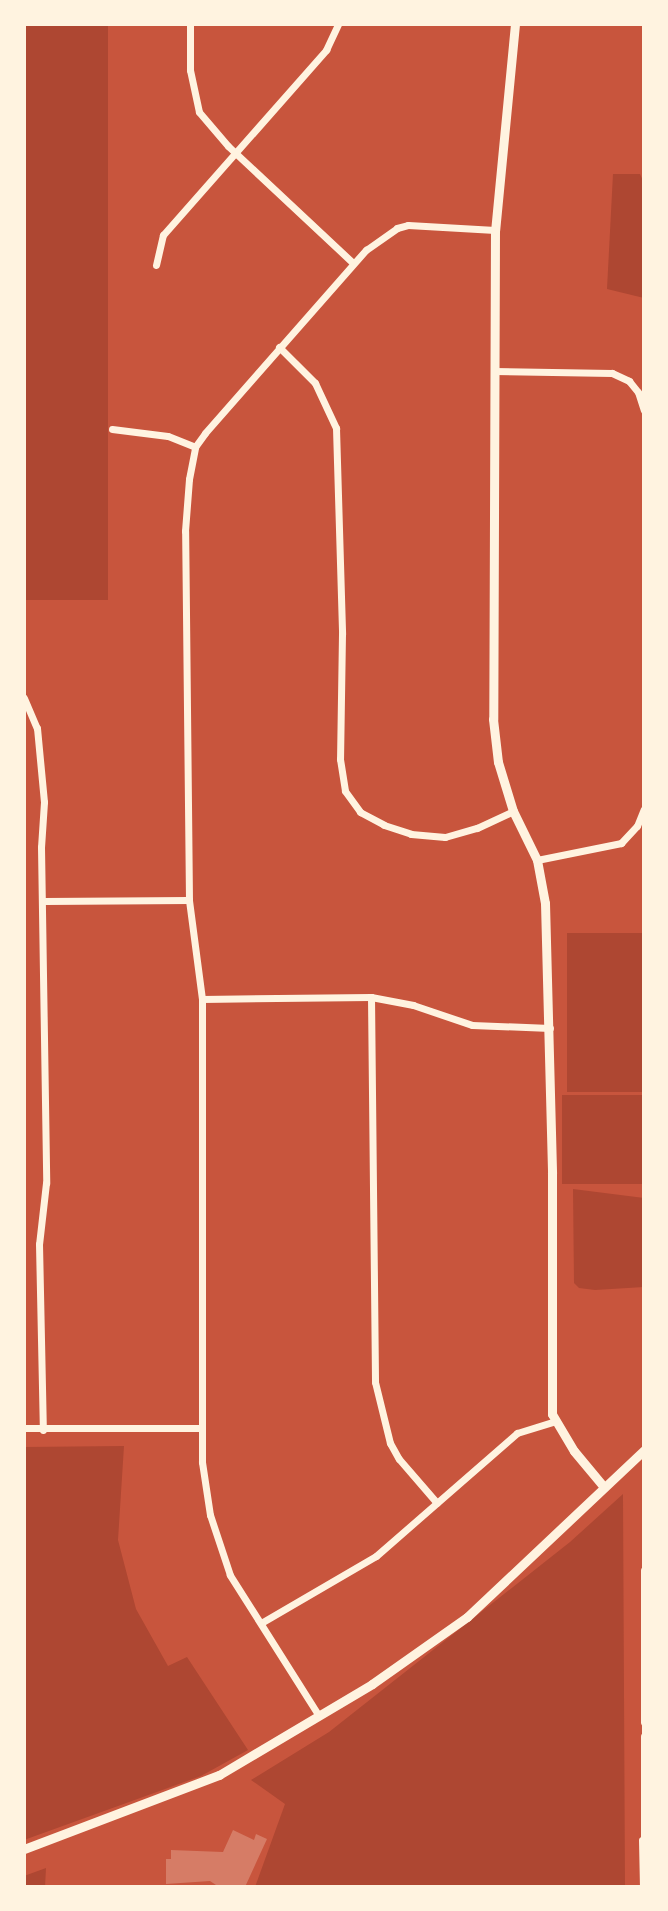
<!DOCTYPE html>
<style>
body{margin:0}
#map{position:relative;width:668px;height:1911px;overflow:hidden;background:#c8553d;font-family:Barlow,sans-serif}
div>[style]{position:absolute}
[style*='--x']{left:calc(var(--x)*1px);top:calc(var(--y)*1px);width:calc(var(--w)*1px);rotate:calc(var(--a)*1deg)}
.green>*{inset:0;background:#ae4732;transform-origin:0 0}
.building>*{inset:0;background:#d67c66}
.minor>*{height:7px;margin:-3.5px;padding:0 3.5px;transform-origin:3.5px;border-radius:3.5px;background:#fff3e0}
.tertiary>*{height:9px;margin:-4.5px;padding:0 4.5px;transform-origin:4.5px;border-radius:4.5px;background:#fff3e0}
span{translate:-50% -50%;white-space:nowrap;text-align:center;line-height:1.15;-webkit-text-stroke:7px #fff3e0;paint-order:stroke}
.frame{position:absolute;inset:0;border:26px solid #fff3e0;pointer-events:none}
</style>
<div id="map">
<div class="green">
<i style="left:24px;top:24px;width:84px;height:576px"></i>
<i style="clip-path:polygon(613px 174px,640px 174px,644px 183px,644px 298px,607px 289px)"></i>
<i style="left:644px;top:933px;width:159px;height:77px;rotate:90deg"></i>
<i style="left:562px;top:1095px;width:82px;height:89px"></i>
<i style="clip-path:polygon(573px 1189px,644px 1198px,644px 1287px,595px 1290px,579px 1288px,574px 1283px)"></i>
<i style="clip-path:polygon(124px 1446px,118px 1540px,136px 1609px,168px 1666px,187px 1657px,248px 1750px,201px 1776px,24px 1840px,24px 1447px)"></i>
<i style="clip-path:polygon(623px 1494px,625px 1887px,255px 1887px,285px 1804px,251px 1780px,329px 1732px,570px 1542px)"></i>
<i style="clip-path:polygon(46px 1868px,45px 1887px,24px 1887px,24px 1876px)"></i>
</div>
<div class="building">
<i style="clip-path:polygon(233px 1830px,254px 1840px,256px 1834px,267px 1839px,245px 1887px,219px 1887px,210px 1881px,166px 1884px,166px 1859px,171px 1859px,171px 1850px,223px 1852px)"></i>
</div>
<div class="minor">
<i style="--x:190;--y:24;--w:46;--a:90"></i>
<i style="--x:190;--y:70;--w:43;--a:77.9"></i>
<i style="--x:199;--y:112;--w:45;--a:49.5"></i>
<i style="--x:228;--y:146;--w:171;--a:43.1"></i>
<i style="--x:156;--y:265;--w:31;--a:-77"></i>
<i style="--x:163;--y:235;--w:247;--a:-48.6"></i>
<i style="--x:326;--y:50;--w:29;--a:-65"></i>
<i style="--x:279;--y:347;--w:51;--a:45"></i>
<i style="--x:315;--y:383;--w:50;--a:65"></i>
<i style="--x:336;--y:428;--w:206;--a:88.3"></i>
<i style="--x:342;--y:634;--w:125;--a:90.9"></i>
<i style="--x:340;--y:759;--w:32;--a:81"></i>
<i style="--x:345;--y:791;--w:26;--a:54"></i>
<i style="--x:360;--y:812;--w:27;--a:28"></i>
<i style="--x:384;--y:825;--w:28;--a:18"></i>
<i style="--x:411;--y:834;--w:34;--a:5"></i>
<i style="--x:445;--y:837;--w:33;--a:-16"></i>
<i style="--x:477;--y:828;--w:40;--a:-25"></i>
<i style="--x:494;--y:371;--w:118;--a:1"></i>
<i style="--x:612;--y:373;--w:19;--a:25"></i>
<i style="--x:629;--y:381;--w:14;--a:51"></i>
<i style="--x:638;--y:392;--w:19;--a:72"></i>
<i style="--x:112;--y:429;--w:56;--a:7.1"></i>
<i style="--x:168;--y:436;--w:29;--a:22"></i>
<i style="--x:24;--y:698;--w:33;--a:67"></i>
<i style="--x:37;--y:728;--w:74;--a:84.6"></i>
<i style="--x:44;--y:802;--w:45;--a:93.8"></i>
<i style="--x:41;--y:847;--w:336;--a:89.1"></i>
<i style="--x:46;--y:1183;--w:61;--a:96.5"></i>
<i style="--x:39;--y:1244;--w:186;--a:88.8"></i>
<i style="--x:537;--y:860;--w:86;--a:-11.4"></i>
<i style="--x:621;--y:843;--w:23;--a:-47"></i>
<i style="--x:637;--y:826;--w:18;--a:-68"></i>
<i style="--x:44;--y:901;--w:145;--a:-0.4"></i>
<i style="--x:371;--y:997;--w:385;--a:89.4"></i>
<i style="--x:375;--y:1382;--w:63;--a:76.2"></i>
<i style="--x:390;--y:1443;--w:18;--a:61"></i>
<i style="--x:399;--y:1459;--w:58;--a:49.2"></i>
<i style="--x:202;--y:999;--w:169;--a:-0.7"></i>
<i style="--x:371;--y:997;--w:43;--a:10.8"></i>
<i style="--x:413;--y:1005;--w:62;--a:18.7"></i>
<i style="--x:472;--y:1025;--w:78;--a:2.2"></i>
<i style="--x:24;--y:1428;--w:178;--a:0"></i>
<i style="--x:644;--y:1570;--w:152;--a:90"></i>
<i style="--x:261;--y:1623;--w:133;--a:-30.2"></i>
<i style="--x:376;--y:1556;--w:187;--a:-41.1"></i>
<i style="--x:517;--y:1433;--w:41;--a:-17.1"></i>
<i style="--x:319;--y:1716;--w:167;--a:-122.3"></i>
<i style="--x:230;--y:1575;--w:63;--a:-108.4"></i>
<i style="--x:210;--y:1515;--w:54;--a:-98.6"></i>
<i style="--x:202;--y:1462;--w:463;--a:-90"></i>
<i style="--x:202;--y:999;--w:100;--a:-97.5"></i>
<i style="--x:189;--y:900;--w:369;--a:-90.6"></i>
<i style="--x:185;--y:531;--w:52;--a:-85.6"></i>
<i style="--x:189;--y:479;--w:33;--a:-79"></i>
<i style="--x:195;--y:447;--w:17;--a:-54"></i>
<i style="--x:205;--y:433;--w:244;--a:-48.7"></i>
<i style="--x:366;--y:250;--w:38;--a:-35"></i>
<i style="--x:397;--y:228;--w:11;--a:-15"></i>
<i style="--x:408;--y:225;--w:87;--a:3.3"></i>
<i style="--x:644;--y:1736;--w:105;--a:90"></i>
<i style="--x:642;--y:1840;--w:47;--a:88.8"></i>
</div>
<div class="tertiary">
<i style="--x:515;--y:24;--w:207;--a:95.5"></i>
<i style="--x:495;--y:230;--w:489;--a:90.2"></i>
<i style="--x:493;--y:719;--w:43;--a:83.4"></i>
<i style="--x:498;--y:762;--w:51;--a:73"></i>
<i style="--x:513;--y:811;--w:55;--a:63.9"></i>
<i style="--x:537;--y:860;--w:44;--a:79.5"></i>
<i style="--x:545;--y:903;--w:270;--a:88.5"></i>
<i style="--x:552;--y:1173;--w:241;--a:90"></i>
<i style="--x:552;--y:1414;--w:43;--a:59.3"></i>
<i style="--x:574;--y:1451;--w:47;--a:50.2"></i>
<i style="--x:24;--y:1849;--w:209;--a:-20.8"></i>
<i style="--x:219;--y:1775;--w:178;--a:-30.7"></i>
<i style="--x:372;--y:1684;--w:116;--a:-35.2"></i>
<i style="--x:467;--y:1617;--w:243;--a:-43.3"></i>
</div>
<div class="frame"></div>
</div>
